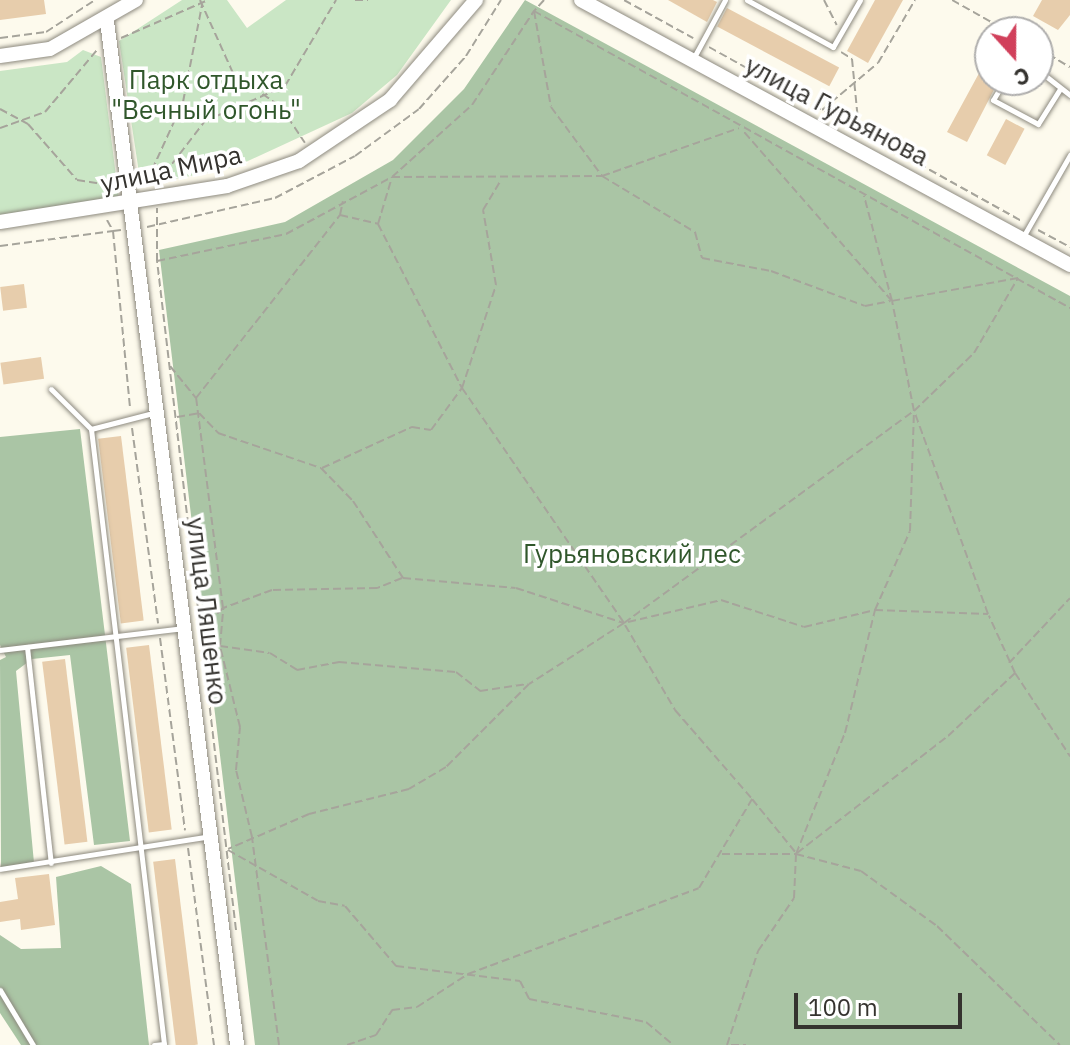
<!DOCTYPE html>
<meta charset="utf-8">
<style>
body{margin:0}
#map{position:relative;width:1070px;height:1045px;overflow:hidden;background:#fdfaed;font-family:"IBM Plex Sans",sans-serif}
div>[style]{position:absolute}
[style*='--x']{left:calc(var(--x)*1px);top:calc(var(--y)*1px);width:calc(var(--w)*1px);rotate:calc(var(--a)*1deg)}
.green>*{inset:0;background:#cae6c5}
.forest>*{inset:0;background:#aac5a5}
.building>*{inset:0;background:#e7cdac;transform-origin:0 0}
.path>*{height:2px;margin-top:-1px;transform-origin:0;background:repeating-linear-gradient(90deg,#a6a49b 0 8px,transparent 0 12px)}
.roads{filter:drop-shadow(0 0 2px #8d8a7f) drop-shadow(0 0 2px #8d8a7f)}
.lane>*{height:5px;margin:-2.5px;padding:0 2.5px;transform-origin:2.5px;border-radius:2.5px;background:#fff}
.secondary>*{height:14px;margin:-7px;padding:0 7px;transform-origin:7px;border-radius:7px;background:#fff}
span{translate:-50% -50%;white-space:nowrap;text-align:center;line-height:1.15;-webkit-text-stroke:7px #fff;paint-order:stroke}
.park-label{font-size:26px;color:#30572b}
.street-label{font-size:26px;color:#35332f}
.north{position:absolute;left:974px;top:16px;width:80px;height:80px;box-sizing:border-box;background:#fff;border:2px solid #aeadac;border-radius:50%;rotate:159deg;font-size:22px;font-weight:700;line-height:32px;text-align:center;color:#35332f}
.north::after{content:'';display:block;margin:auto;width:28px;height:36px;background:#d1405b;clip-path:polygon(50% 0,100% 100%,50% 72%,0 100%)}
.scale{position:absolute;left:794px;top:993px;width:168px;height:36px;box-sizing:border-box;border:4px solid #35332f;border-top:0;padding-left:10px;font-size:24px;line-height:28px;white-space:nowrap;color:#35332f;-webkit-text-stroke:6px #fff;paint-order:stroke}
</style>
<div id="map">
<div class="green">
<i style="clip-path:polygon(182px 0,227px 0,247px 28px,286px 0,451px 0,397px 75px,352px 113px,235px 167px,141px 186px,119px 41px)"></i>
<i style="clip-path:polygon(83px 50px,101px 57px,119px 200px,0 215px,0 71px,67px 62px)"></i>
</div>
<div class="forest">
<i style="clip-path:polygon(525px 0,1070px 296px,1070px 1045px,255px 1045px,159px 250px,285px 222px,393px 160px,464px 89px)"></i>
<i style="clip-path:polygon(80px 429px,130px 841px,94px 845px,70px 655px,32px 659px,16px 671px,34px 863px,1px 868px,0 660px,6px 657px,0 645px,0 437px)"></i>
<i style="clip-path:polygon(101px 866px,131px 884px,149px 1045px,21px 1045px,0 1013px,0 935px,21px 949px,61px 948px,56px 877px)"></i>
</div>
<div class="building">
<i style="clip-path:polygon(0 0,44px 0,46px 14px,0 20px)"></i>
<i style="clip-path:polygon(668px 0,713px 0,717px 2px,707px 22px)"></i>
<i style="clip-path:polygon(875px 0,903px 0,868px 63px,847px 51px)"></i>
<i style="clip-path:polygon(1042px 0,1070px 0,1070px 15px,1058px 30px,1033px 16px)"></i>
<i style="left:727px;top:8px;width:127px;height:21px;rotate:28deg"></i>
<i style="clip-path:polygon(990px 53px,990px 80px,999px 80px,967px 142px,947px 132px)"></i>
<i style="left:1006px;top:119px;width:21px;height:41px;rotate:28deg"></i>
<i style="left:24px;top:284px;width:24px;height:24px;rotate:83deg"></i>
<i style="left:41px;top:357px;width:22px;height:41px;rotate:82deg"></i>
<i style="left:121px;top:436px;width:186px;height:23px;rotate:83deg"></i>
<i style="left:149px;top:645px;width:186px;height:23px;rotate:83deg"></i>
<i style="left:65px;top:659px;width:184px;height:23px;rotate:83deg"></i>
<i style="left:175px;top:859px;width:187px;height:22px;rotate:83deg"></i>
<i style="clip-path:polygon(49px 874px,55px 925px,21px 930px,20px 919px,0 922px,0 902px,18px 899px,15px 878px)"></i>
</div>
<div class="path">
<i style="--x:200;--y:0;--w:80;--a:65.7"></i>
<i style="--x:233;--y:73;--w:59;--a:35.3"></i>
<i style="--x:281;--y:107;--w:43;--a:56.3"></i>
<i style="--x:355;--y:0;--w:13;--a:0"></i>
<i style="--x:544;--y:0;--w:15;--a:132"></i>
<i style="--x:534;--y:11;--w:97;--a:80"></i>
<i style="--x:551;--y:107;--w:86;--a:53.5"></i>
<i style="--x:602;--y:176;--w:109;--a:31.1"></i>
<i style="--x:695;--y:232;--w:27;--a:75"></i>
<i style="--x:702;--y:258;--w:70;--a:10.7"></i>
<i style="--x:771;--y:271;--w:100;--a:20.4"></i>
<i style="--x:865;--y:306;--w:26;--a:-11"></i>
<i style="--x:624;--y:0;--w:79;--a:28.8"></i>
<i style="--x:824;--y:0;--w:28;--a:63"></i>
<i style="--x:952;--y:0;--w:65;--a:29.3"></i>
<i style="--x:0;--y:38;--w:46;--a:-7.4"></i>
<i style="--x:46;--y:32;--w:59;--a:-33.1"></i>
<i style="--x:121;--y:38;--w:95;--a:-23.6"></i>
<i style="--x:709;--y:47;--w:358;--a:29.1"></i>
<i style="--x:1038;--y:48;--w:37;--a:31"></i>
<i style="--x:841;--y:52;--w:13;--a:32"></i>
<i style="--x:852;--y:59;--w:72;--a:84.4"></i>
<i style="--x:0;--y:109;--w:32;--a:28"></i>
<i style="--x:28;--y:124;--w:74;--a:48.8"></i>
<i style="--x:77;--y:180;--w:39;--a:9"></i>
<i style="--x:822;--y:110;--w:73;--a:-40"></i>
<i style="--x:878;--y:63;--w:73;--a:-59.6"></i>
<i style="--x:0;--y:128;--w:48;--a:-19.6"></i>
<i style="--x:45;--y:112;--w:81;--a:-50"></i>
<i style="--x:147;--y:181;--w:87;--a:-65.5"></i>
<i style="--x:183;--y:102;--w:99;--a:-78.9"></i>
<i style="--x:142;--y:182;--w:25;--a:-21"></i>
<i style="--x:165;--y:173;--w:66;--a:-52.4"></i>
<i style="--x:205;--y:121;--w:87;--a:-23.6"></i>
<i style="--x:285;--y:86;--w:100;--a:-59.3"></i>
<i style="--x:340;--y:215;--w:39;--a:13"></i>
<i style="--x:378;--y:224;--w:184;--a:62.9"></i>
<i style="--x:462;--y:388;--w:285;--a:55.4"></i>
<i style="--x:624;--y:623;--w:359;--a:-36.2"></i>
<i style="--x:914;--y:411;--w:112;--a:-101.3"></i>
<i style="--x:892;--y:301;--w:226;--a:-131.2"></i>
<i style="--x:107;--y:220;--w:13;--a:61"></i>
<i style="--x:113;--y:231;--w:8;--a:-7"></i>
<i style="--x:378;--y:224;--w:49;--a:-73.4"></i>
<i style="--x:392;--y:177;--w:210;--a:-0.3"></i>
<i style="--x:602;--y:176;--w:145;--a:-19.3"></i>
<i style="--x:147;--y:227;--w:131;--a:-12.8"></i>
<i style="--x:275;--y:198;--w:90;--a:-27.7"></i>
<i style="--x:355;--y:156;--w:79;--a:-36.3"></i>
<i style="--x:419;--y:109;--w:71;--a:-48.4"></i>
<i style="--x:466;--y:56;--w:66;--a:-58"></i>
<i style="--x:1038;--y:230;--w:36;--a:28"></i>
<i style="--x:0;--y:246;--w:114;--a:-7.6"></i>
<i style="--x:113;--y:231;--w:179;--a:84.5"></i>
<i style="--x:157;--y:261;--w:53;--a:-90"></i>
<i style="--x:170;--y:366;--w:41;--a:50.9"></i>
<i style="--x:177;--y:417;--w:22;--a:-10"></i>
<i style="--x:199;--y:413;--w:28;--a:46"></i>
<i style="--x:218;--y:433;--w:109;--a:18.8"></i>
<i style="--x:321;--y:468;--w:46;--a:45.9"></i>
<i style="--x:353;--y:501;--w:92;--a:57"></i>
<i style="--x:403;--y:578;--w:113;--a:5.1"></i>
<i style="--x:516;--y:588;--w:114;--a:18"></i>
<i style="--x:624;--y:623;--w:113;--a:147.3"></i>
<i style="--x:529;--y:684;--w:117;--a:135"></i>
<i style="--x:446;--y:767;--w:43;--a:149.3"></i>
<i style="--x:409;--y:789;--w:103;--a:166"></i>
<i style="--x:309;--y:814;--w:88;--a:156.6"></i>
<i style="--x:132;--y:428;--w:197;--a:82.4"></i>
<i style="--x:322;--y:468;--w:99;--a:-24.5"></i>
<i style="--x:412;--y:427;--w:19;--a:9"></i>
<i style="--x:431;--y:430;--w:52;--a:-53.6"></i>
<i style="--x:462;--y:388;--w:108;--a:-71.7"></i>
<i style="--x:496;--y:285;--w:76;--a:-99.8"></i>
<i style="--x:483;--y:210;--w:35;--a:-59"></i>
<i style="--x:402;--y:578;--w:27;--a:158"></i>
<i style="--x:377;--y:588;--w:105;--a:178.9"></i>
<i style="--x:272;--y:590;--w:52;--a:159.8"></i>
<i style="--x:223;--y:608;--w:32;--a:136"></i>
<i style="--x:200;--y:630;--w:26;--a:39"></i>
<i style="--x:220;--y:646;--w:50;--a:8"></i>
<i style="--x:270;--y:653;--w:32;--a:32"></i>
<i style="--x:297;--y:670;--w:43;--a:-10.8"></i>
<i style="--x:339;--y:662;--w:117;--a:4.9"></i>
<i style="--x:456;--y:672;--w:31;--a:38"></i>
<i style="--x:480;--y:691;--w:48;--a:-8.5"></i>
<i style="--x:628;--y:622;--w:96;--a:-13.3"></i>
<i style="--x:721;--y:600;--w:87;--a:18"></i>
<i style="--x:804;--y:627;--w:73;--a:-13.5"></i>
<i style="--x:875;--y:610;--w:86;--a:-66.1"></i>
<i style="--x:910;--y:531;--w:119;--a:-88.1"></i>
<i style="--x:625;--y:625;--w:99;--a:59.5"></i>
<i style="--x:675;--y:710;--w:118;--a:49.1"></i>
<i style="--x:160;--y:638;--w:194;--a:82.6"></i>
<i style="--x:1009;--y:663;--w:89;--a:-46.8"></i>
<i style="--x:1015;--y:673;--w:100;--a:56.5"></i>
<i style="--x:188;--y:848;--w:199;--a:82.5"></i>
<i style="--x:228;--y:850;--w:103;--a:29.5"></i>
<i style="--x:318;--y:901;--w:27;--a:10"></i>
<i style="--x:345;--y:906;--w:79;--a:49.6"></i>
<i style="--x:396;--y:966;--w:125;--a:6.9"></i>
<i style="--x:520;--y:981;--w:20;--a:63"></i>
<i style="--x:529;--y:999;--w:119;--a:11.1"></i>
<i style="--x:646;--y:1022;--w:35;--a:40"></i>
<i style="--x:797;--y:853;--w:191;--a:-37.8"></i>
<i style="--x:948;--y:736;--w:92;--a:-43.2"></i>
<i style="--x:1015;--y:673;--w:63;--a:-114.5"></i>
<i style="--x:722;--y:854;--w:74;--a:0"></i>
<i style="--x:796;--y:854;--w:67;--a:14.7"></i>
<i style="--x:861;--y:871;--w:94;--a:35.9"></i>
<i style="--x:937;--y:926;--w:171;--a:44.1"></i>
<i style="--x:236;--y:930;--w:674;--a:-96.73"></i>
<i style="--x:157;--y:261;--w:132;--a:-11.8"></i>
<i style="--x:286;--y:234;--w:120;--a:-28.3"></i>
<i style="--x:392;--y:177;--w:108;--a:-42"></i>
<i style="--x:472;--y:105;--w:113;--a:-56.6"></i>
<i style="--x:534;--y:11;--w:613;--a:28.99"></i>
<i style="--x:279;--y:1045;--w:210;--a:-97.4"></i>
<i style="--x:252;--y:837;--w:69;--a:-103.4"></i>
<i style="--x:236;--y:770;--w:43;--a:-84.7"></i>
<i style="--x:240;--y:727;--w:83;--a:-103.9"></i>
<i style="--x:220;--y:646;--w:38;--a:-85"></i>
<i style="--x:223;--y:608;--w:212;--a:-97.3"></i>
<i style="--x:196;--y:398;--w:233;--a:-51.8"></i>
<i style="--x:340;--y:215;--w:14;--a:-78"></i>
<i style="--x:347;--y:1045;--w:31;--a:-19"></i>
<i style="--x:376;--y:1035;--w:30;--a:-57"></i>
<i style="--x:392;--y:1010;--w:25;--a:-7"></i>
<i style="--x:417;--y:1007;--w:61;--a:-32.9"></i>
<i style="--x:468;--y:974;--w:246;--a:-20.4"></i>
<i style="--x:699;--y:888;--w:104;--a:-59.2"></i>
<i style="--x:752;--y:799;--w:70;--a:50.8"></i>
<i style="--x:727;--y:1045;--w:99;--a:-71.7"></i>
<i style="--x:758;--y:951;--w:64;--a:-55.8"></i>
<i style="--x:794;--y:898;--w:44;--a:-87.4"></i>
<i style="--x:796;--y:854;--w:131;--a:-68"></i>
<i style="--x:845;--y:733;--w:127;--a:-76.3"></i>
<i style="--x:875;--y:610;--w:113;--a:2"></i>
<i style="--x:988;--y:614;--w:216;--a:-110"></i>
<i style="--x:914;--y:411;--w:83;--a:-44"></i>
<i style="--x:974;--y:353;--w:87;--a:-59.6"></i>
<i style="--x:1018;--y:278;--w:128;--a:169.7"></i>
<i style="--x:892;--y:301;--w:109;--a:-104.9"></i>
<i style="--x:731;--y:1045;--w:15;--a:0"></i>
</div>
<div class="roads">
<div class="lane">
<i style="--x:747;--y:0;--w:98;--a:28.7"></i>
<i style="--x:833;--y:47;--w:54;--a:-60.1"></i>
<i style="--x:693;--y:59;--w:67;--a:-61.5"></i>
<i style="--x:1038;--y:70;--w:41;--a:38"></i>
<i style="--x:1005;--y:80;--w:23;--a:121"></i>
<i style="--x:993;--y:100;--w:51;--a:28.1"></i>
<i style="--x:1038;--y:124;--w:40;--a:-58"></i>
<i style="--x:1023;--y:237;--w:95;--a:-60.2"></i>
<i style="--x:51;--y:389;--w:57;--a:45"></i>
<i style="--x:91;--y:429;--w:619;--a:83.23"></i>
<i style="--x:164;--y:1044;--w:10;--a:174"></i>
<i style="--x:91;--y:429;--w:64;--a:-14.5"></i>
<i style="--x:27;--y:647;--w:217;--a:83.7"></i>
<i style="--x:0;--y:650;--w:185;--a:-6.8"></i>
<i style="--x:0;--y:869;--w:213;--a:-8.9"></i>
<i style="--x:0;--y:990;--w:64;--a:59"></i>
</div>
<div class="secondary">
<i style="--x:581;--y:0;--w:556;--a:28.45"></i>
<i style="--x:107;--y:21;--w:1032;--a:82.76"></i>
<i style="--x:0;--y:56;--w:50;--a:-8"></i>
<i style="--x:50;--y:49;--w:99;--a:-29.7"></i>
<i style="--x:0;--y:222;--w:230;--a:-9"></i>
<i style="--x:227;--y:186;--w:76;--a:-19.1"></i>
<i style="--x:299;--y:161;--w:110;--a:-33.8"></i>
<i style="--x:390;--y:100;--w:132;--a:-49.3"></i>
</div>
</div>
<div class="park-label">
<span style="left:206px;top:95px">Парк отдыха<br>"Вечный огонь"</span>
<span style="left:632px;top:554px">Гурьяновский лес</span>
</div>
<div class="street-label">
<span style="left:837px;top:111px;rotate:28deg">улица Гурьянова</span>
<span style="left:171px;top:169px;rotate:-12deg">улица Мира</span>
<span style="left:207px;top:611px;rotate:83deg">улица Ляшенко</span>
</div>
<div class="north">С</div>
<div class="scale">100 m</div>
</div>
